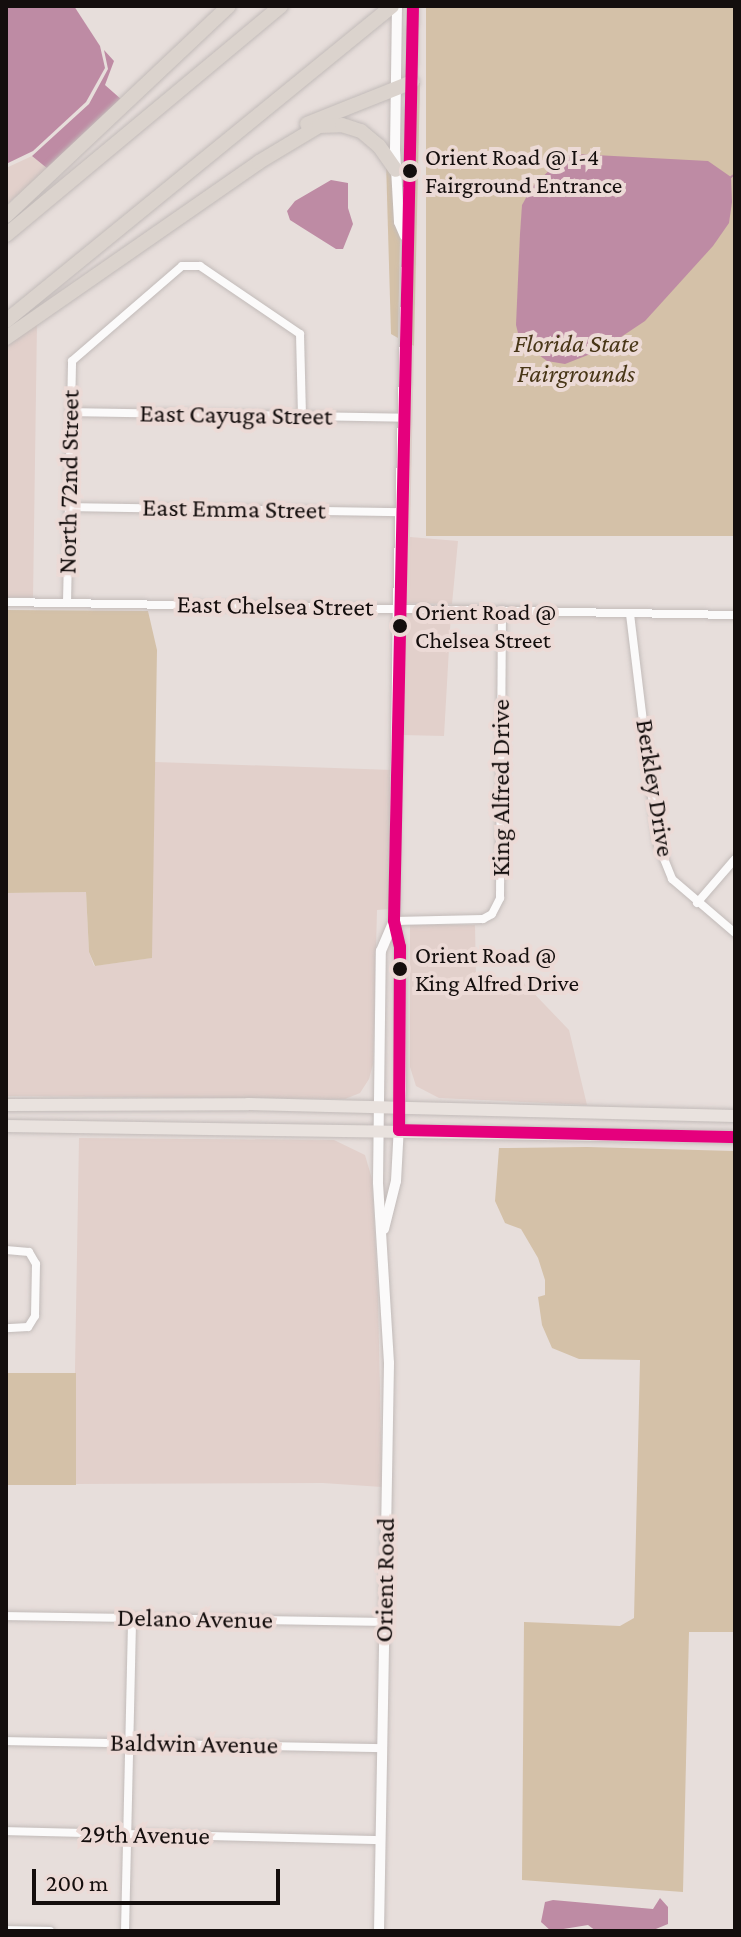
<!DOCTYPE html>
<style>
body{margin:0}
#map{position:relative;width:741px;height:1937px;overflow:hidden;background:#e7dedb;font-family:"Crimson Pro",serif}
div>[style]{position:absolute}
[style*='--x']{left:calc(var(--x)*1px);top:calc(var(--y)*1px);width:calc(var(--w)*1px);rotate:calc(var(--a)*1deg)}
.built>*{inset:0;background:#e2d0cb}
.green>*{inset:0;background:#d4c1a8;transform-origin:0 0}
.water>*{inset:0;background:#be8ba4}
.stream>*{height:2px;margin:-1px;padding:0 1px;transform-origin:1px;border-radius:1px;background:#be8ba4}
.roads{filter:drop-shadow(0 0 2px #c2bbb9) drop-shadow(0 0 2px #c2bbb9)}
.minor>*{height:8px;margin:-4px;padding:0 4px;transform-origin:4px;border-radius:4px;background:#fbfafa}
.tertiary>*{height:10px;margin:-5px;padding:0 5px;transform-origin:5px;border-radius:5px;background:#fbfafa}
.primary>*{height:12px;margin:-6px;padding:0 6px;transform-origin:6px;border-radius:6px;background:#e9e2de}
.motorway>*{height:14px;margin:-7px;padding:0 7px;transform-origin:7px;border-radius:7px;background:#dbd3cd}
.bus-1>*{height:12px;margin:-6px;padding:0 6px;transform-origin:6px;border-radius:6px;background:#e5007d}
.dots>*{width:22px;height:22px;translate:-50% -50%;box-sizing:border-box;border:4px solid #ecdad6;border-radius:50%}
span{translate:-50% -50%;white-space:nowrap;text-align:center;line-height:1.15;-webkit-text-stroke:8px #ecdad6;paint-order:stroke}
.bus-label{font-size:24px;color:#140e0d}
.left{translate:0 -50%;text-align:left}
.park-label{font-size:26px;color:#483617;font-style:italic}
.street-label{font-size:26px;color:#140e0d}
.frame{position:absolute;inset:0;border:8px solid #140e0d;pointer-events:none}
.scale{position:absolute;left:32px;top:1869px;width:248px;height:36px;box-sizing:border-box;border:4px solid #140e0d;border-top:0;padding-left:10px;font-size:24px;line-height:28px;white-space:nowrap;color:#140e0d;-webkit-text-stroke:6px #ecdad6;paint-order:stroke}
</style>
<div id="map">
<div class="built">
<i style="clip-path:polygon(32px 156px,48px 169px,6px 205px,6px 168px)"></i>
<i style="clip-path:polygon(37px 323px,33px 598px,6px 597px,6px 345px)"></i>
<i style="clip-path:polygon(406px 342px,414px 346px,410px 537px,458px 541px,452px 604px,402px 603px)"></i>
<i style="clip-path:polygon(402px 612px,451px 613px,444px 736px,402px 735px)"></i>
<i style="clip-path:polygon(155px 762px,393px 770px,390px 909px,377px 910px,373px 1064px,369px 1079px,360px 1093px,345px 1099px,6px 1096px,6px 893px,86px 892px,89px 952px,94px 966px,151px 958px)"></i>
<i style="clip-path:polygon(410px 925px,475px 925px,476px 977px,523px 982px,569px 1030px,587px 1105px,439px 1098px,416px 1086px,410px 1067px)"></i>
<i style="clip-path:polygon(79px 1138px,334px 1140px,365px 1155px,372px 1179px,378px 1296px,382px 1487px,323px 1483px,73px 1484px)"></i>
</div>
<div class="green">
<i style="left:426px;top:6px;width:309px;height:530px"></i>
<i style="clip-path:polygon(419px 83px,420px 83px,414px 346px,406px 342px,409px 236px,414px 223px,416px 85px)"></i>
<i style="clip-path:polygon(386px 161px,392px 171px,400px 239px,398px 338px,391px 334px)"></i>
<i style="clip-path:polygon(6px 610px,148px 611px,157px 650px,152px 958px,95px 966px,89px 952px,86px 892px,6px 893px)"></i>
<i style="clip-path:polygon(587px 1147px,735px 1151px,735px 1632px,689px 1632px,683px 1892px,522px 1880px,524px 1622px,620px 1626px,634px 1618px,640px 1360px,579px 1359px,552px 1348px,542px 1325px,538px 1297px,545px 1295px,545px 1280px,538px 1258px,521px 1229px,505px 1223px,495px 1201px,499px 1148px)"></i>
<i style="left:6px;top:1373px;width:70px;height:112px"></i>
</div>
<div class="water">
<i style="clip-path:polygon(6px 6px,74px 6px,100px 46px,105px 68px,86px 102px,33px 151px,6px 164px)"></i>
<i style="clip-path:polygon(104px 50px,114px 61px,105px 85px,122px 100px,48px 169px,32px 156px,89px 104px,108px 69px)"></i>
<i style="clip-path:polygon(576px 154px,708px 161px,731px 177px,732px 202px,729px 223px,713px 246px,645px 321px,603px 349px,565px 364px,547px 361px,520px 341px,516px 325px,520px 234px,522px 205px,532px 187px,559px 161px)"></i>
<i style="clip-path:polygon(331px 180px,348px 183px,348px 208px,353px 224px,343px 249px,336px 249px,301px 227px,290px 220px,287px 211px,295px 201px)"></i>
<i style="clip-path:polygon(660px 1898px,668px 1907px,668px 1924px,651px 1931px,596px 1931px,588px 1925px,551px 1931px,541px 1922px,545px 1902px,553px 1900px,653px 1909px)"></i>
</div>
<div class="stream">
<i style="--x:731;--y:177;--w:5;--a:-37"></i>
</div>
<div class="roads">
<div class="minor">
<i style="--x:70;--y:412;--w:332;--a:1"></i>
<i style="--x:68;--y:507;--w:332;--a:0.9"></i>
<i style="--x:6;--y:602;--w:729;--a:1.02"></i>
<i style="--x:67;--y:603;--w:242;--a:-88.8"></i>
<i style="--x:72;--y:361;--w:145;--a:-40.8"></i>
<i style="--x:182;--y:266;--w:18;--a:0"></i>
<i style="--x:200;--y:266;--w:121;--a:34.2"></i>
<i style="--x:300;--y:334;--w:82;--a:88.6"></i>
<i style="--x:630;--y:614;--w:232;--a:83.1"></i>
<i style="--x:658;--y:844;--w:38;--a:68"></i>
<i style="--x:672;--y:879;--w:83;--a:40.6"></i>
<i style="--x:697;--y:903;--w:58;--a:-49.2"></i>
<i style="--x:394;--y:921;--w:89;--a:-1.3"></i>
<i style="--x:483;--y:919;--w:10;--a:-29"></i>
<i style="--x:492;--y:914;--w:18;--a:-63"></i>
<i style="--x:500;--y:898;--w:288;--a:-89.6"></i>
<i style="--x:6;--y:1250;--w:23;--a:5"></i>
<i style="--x:29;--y:1252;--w:14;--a:60"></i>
<i style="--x:36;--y:1264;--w:52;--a:91.1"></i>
<i style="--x:35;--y:1316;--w:13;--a:122"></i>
<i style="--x:28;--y:1327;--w:22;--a:177"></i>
<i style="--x:6;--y:1616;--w:378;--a:0.9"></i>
<i style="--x:6;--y:1741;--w:376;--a:1.1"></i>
<i style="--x:6;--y:1831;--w:374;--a:1.4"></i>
<i style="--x:6;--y:1930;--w:44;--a:1.3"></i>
<i style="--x:125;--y:1931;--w:313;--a:-88.7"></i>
</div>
<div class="tertiary">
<i style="--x:397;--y:6;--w:144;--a:90.8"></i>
<i style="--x:395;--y:150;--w:72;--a:86.8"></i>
<i style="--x:399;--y:222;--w:15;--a:67"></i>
<i style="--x:384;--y:1229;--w:49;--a:-76"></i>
<i style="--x:396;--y:1181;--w:93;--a:-86.9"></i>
<i style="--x:401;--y:1088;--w:141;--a:-90.4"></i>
<i style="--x:400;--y:947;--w:27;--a:-103"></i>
<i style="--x:394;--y:921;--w:313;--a:-89.3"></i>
<i style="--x:398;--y:608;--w:602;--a:-88.57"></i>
<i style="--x:379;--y:1931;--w:568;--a:-88.99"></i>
<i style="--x:389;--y:1363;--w:181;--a:-93.5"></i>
<i style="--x:378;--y:1182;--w:231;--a:-89.3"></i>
<i style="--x:381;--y:951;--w:33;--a:-67"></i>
</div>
<div class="primary">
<i style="--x:6;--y:1105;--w:242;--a:-0.2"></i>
<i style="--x:248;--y:1104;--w:487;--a:1.4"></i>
<i style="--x:6;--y:1126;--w:729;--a:0.86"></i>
</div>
<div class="motorway">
<i style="--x:307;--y:124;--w:113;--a:-21.8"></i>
<i style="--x:6;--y:216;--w:306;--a:-43.3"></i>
<i style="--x:6;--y:235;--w:358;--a:-39.8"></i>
<i style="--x:6;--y:321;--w:498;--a:-39.2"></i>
<i style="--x:6;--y:338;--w:308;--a:-34.8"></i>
<i style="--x:259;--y:162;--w:70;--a:-31"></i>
<i style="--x:319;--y:126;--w:23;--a:-2"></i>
<i style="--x:342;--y:125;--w:20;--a:18"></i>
<i style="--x:361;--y:131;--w:23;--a:40"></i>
<i style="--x:379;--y:146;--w:29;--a:55"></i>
</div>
</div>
<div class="bus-1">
<i style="--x:413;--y:6;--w:915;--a:91.19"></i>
<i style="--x:394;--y:921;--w:27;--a:77"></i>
<i style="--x:400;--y:947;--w:183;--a:90.3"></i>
<i style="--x:399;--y:1130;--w:336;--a:1.2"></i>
</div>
<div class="dots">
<i style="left:410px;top:171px;background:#140e0d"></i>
<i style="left:400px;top:626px;background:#140e0d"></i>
<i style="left:400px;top:969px;background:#140e0d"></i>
</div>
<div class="bus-label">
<span class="left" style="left:425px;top:171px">Orient Road @ I-4<br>Fairground Entrance</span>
<span class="left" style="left:415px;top:626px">Orient Road @<br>Chelsea Street</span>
<span class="left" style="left:415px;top:969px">Orient Road @<br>King Alfred Drive</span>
</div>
<div class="park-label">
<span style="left:576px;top:359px">Florida State<br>Fairgrounds</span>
</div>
<div class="street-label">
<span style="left:236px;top:415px;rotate:1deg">East Cayuga Street</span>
<span style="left:69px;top:482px;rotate:-89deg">North 72nd Street</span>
<span style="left:234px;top:509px;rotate:1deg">East Emma Street</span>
<span style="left:275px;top:606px;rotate:1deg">East Chelsea Street</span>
<span style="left:501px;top:788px;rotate:-90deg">King Alfred Drive</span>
<span style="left:655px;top:788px;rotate:81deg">Berkley Drive</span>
<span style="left:385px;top:1580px;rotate:-89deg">Orient Road</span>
<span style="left:195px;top:1619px;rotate:1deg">Delano Avenue</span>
<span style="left:194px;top:1744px;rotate:1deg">Baldwin Avenue</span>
<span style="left:145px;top:1835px;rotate:1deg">29th Avenue</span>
</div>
<div class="frame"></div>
<div class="scale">200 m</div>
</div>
